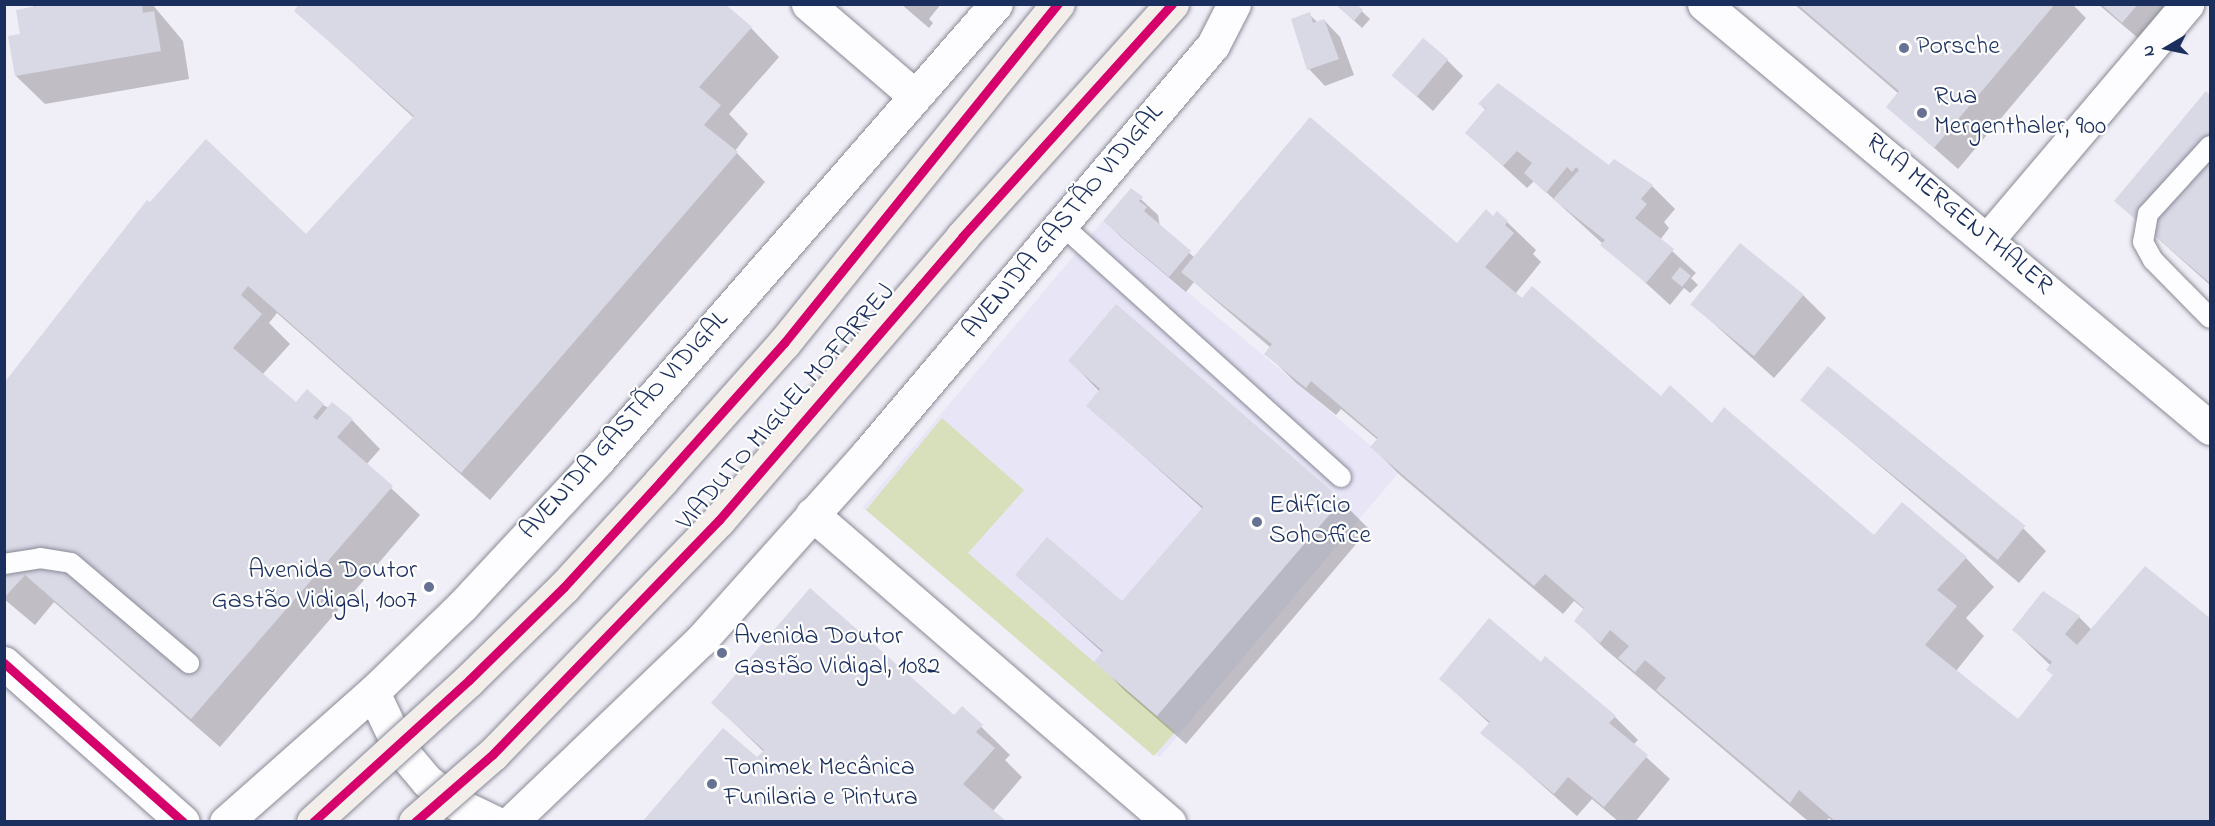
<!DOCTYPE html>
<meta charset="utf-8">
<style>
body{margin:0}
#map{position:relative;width:2215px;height:826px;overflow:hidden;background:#f0eef6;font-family:"Indie Flower",sans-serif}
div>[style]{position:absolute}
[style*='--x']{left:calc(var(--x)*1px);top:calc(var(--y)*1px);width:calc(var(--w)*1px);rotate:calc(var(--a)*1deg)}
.built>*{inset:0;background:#e7e5f6;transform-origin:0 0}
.green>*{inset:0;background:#d8e0bb}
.shadow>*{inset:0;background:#0003}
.building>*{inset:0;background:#d9d8e5;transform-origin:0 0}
.roads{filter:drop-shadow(0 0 2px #878a96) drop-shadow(0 0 2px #878a96)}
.lane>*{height:20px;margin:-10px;padding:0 10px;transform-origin:10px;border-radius:10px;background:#fdfcfe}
.street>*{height:33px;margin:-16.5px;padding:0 16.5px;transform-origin:16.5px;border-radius:16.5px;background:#fdfcfe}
.bridges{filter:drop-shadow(0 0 2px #878a96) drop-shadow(0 0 2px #878a96)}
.highway-bridge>*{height:33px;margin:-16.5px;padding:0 16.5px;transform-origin:16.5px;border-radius:16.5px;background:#f3eee9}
.cycleway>*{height:9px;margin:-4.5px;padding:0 4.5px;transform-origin:4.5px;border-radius:4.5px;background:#d6006c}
.dots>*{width:16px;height:16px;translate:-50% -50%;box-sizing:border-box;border:3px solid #fff;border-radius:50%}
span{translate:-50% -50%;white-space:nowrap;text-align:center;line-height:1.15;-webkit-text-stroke:4.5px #fff;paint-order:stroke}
.poi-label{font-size:26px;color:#1b2f5e}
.left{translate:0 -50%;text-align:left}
.right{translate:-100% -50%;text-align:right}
.street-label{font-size:26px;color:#1b2f5e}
.frame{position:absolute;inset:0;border:6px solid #1b2f5e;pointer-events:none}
.north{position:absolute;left:2137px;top:18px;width:60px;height:60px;-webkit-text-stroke:4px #fff;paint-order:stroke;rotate:261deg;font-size:16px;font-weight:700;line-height:24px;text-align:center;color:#1b2f5e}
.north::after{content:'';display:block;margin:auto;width:21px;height:27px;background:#1b2f5e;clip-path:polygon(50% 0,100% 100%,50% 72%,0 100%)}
</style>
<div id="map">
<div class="built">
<i style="left:1103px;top:221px;width:388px;height:374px;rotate:40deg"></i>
</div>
<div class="green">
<i style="clip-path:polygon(942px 418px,1024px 490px,968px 553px,1175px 732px,1154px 756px,866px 510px)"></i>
</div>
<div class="shadow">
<i style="clip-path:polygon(31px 4px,152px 4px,183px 41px,189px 79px,45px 104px,16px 76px,21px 35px,35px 8px)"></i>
<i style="clip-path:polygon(901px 4px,941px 4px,929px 19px,933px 23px,929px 28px)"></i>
<i style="clip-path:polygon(1336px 4px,1354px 4px,1370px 19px,1362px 28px)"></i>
<i style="clip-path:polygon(1794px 4px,2072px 4px,2086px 18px,1958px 169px,1888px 107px,1899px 94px)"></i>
<i style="clip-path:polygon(2098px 4px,2190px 4px,2152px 50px)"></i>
<i style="clip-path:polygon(296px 11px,751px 28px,779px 57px,729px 114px,748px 134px,735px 151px,765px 182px,490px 500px,277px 313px,269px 323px,290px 344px,262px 375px,296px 404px,323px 405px,352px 420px,380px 449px,366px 465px,420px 515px,220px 747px,54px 602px,35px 625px,4px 599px,4px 385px,306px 237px,414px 118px)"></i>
<i style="clip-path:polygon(1309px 14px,1318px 23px,1324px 20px,1340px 37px,1354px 75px,1325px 86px,1309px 69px)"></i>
<i style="clip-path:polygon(1447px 60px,1463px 76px,1433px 111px,1393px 75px)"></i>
<i style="clip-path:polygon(2206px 94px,2210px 97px,2210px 285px,2116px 201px)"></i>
<i style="clip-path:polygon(1480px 104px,1609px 167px,1614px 161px,1652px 186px,1675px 209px,1664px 222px,1669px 228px,1660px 240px,1696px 273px,1691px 278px,1698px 285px,1690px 293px,1684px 288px,1670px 305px,1534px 181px,1527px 188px,1467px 133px,1486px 110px)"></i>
<i style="clip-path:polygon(1131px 190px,1158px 215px,1160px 227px,1195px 258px,1457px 245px,1493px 218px,1507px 222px,1536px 250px,1533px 254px,1541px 262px,1515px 294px,1661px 398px,1712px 426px,1874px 537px,1902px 504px,1966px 558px,1994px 587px,1966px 618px,1984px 636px,1956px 671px,2018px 721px,2055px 676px,2051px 666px,2014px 630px,2079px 617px,2092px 630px,2146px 568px,2210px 620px,2210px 822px,1833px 822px,1829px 818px,1826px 822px,1809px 822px,1605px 649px,1576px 621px,1585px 610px,1574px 601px,1563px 614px,1401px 476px,1372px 447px,1378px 440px,1341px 409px,1336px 415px,1295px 382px,1266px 353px,1271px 348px,1194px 282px,1186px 292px,1121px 237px,1105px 221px)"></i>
<i style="clip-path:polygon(1803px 295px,1826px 318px,1774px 378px,1691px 303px)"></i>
<i style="clip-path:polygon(1070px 361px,1341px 501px,1369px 529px,1186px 744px,1124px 690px,1096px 661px,1103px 653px,1017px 575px,1122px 603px,1203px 509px,1088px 406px,1100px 392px)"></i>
<i style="clip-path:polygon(1802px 400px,2023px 528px,2046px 551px,2019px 583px)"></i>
<i style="clip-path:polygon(1541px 664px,1615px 717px,1638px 740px,1633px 745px,1670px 779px,1635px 822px,1619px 822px,1592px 799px,1577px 816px,1482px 732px,1490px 724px,1441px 679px)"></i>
<i style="clip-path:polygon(713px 703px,954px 717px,962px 708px,1010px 755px,1005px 760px,1022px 777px,993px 811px,757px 760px,764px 752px)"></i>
</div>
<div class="building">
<i style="clip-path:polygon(46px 4px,142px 4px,143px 13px,154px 11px,161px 51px,15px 76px,8px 36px,20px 34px,16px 10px)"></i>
<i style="clip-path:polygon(299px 4px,725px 4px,752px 27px,699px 87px,721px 105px,704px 125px,738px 152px,461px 473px,248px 286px,241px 295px,262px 314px,233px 348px,296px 402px,307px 389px,324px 404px,313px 417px,317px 420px,332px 402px,353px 419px,337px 437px,393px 486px,191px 719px,25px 575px,4px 598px,4px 383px,147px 200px,150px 202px,206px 139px,306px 234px,414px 116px,294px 11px)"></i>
<i style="clip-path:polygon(1335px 4px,1356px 4px,1363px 10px,1354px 21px)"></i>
<i style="clip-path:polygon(1797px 4px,2055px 4px,1934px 148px,1886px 107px,1899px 91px)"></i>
<i style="clip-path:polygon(2101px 4px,2138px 4px,2122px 23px)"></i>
<i style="clip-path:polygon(1310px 12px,1313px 23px,1324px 19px,1339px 59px,1307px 70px,1291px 19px)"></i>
<i style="left:1423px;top:38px;width:33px;height:49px;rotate:40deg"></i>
<i style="clip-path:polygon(1498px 83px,1609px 165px,1614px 159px,1653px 185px,1641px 199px,1647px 204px,1635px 218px,1674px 249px,1646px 283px,1600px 245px,1605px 240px,1553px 199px,1579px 170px,1576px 167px,1572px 172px,1567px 167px,1546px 193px,1524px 173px,1532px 163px,1517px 151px,1503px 166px,1465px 133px,1486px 108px,1478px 104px)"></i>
<i style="clip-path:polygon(2206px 91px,2210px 95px,2210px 283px,2114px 201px)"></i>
<i style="clip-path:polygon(1310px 117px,1457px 243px,1486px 209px,1493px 216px,1497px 211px,1508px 221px,1505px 225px,1514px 233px,1485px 267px,1522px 298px,1532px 286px,1661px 396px,1670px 385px,1712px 423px,1724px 407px,1874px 535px,1902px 502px,1967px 557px,1937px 590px,1957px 606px,1925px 645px,2018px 719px,2053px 675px,2046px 670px,2052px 662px,2012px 630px,2043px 591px,2080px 616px,2065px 634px,2077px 645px,2145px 566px,2210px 618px,2210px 822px,1836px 822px,1799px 790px,1790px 803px,1656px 690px,1666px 678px,1645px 660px,1635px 672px,1618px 658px,1629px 646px,1610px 630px,1600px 643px,1574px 621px,1584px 608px,1545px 574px,1534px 586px,1370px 447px,1378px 438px,1311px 381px,1306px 388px,1264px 354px,1272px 344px,1181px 272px)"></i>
<i style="clip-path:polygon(1131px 188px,1143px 197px,1139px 201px,1147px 207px,1144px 211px,1191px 251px,1169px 277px,1103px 221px)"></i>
<i style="left:1740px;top:243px;width:82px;height:79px;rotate:39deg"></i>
<i style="left:1680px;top:267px;width:14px;height:14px;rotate:39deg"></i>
<i style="clip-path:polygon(1116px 304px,1342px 500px,1157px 716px,1094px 662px,1103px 651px,1015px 575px,1047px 537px,1122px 601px,1203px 507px,1086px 406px,1100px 389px,1068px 361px)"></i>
<i style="left:1828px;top:366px;width:254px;height:44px;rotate:39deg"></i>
<i style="clip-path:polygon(810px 588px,954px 715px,962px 706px,983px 725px,976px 732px,995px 748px,963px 784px,1007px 822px,642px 822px,723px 728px,757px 757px,764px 750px,711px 703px)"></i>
<i style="clip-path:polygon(1489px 618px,1541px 662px,1545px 656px,1616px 716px,1609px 723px,1648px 755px,1604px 807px,1568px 777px,1554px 794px,1480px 733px,1490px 722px,1439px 679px)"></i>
</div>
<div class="roads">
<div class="lane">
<i style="--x:2210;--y:146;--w:92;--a:132.4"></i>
<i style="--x:2148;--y:214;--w:28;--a:100"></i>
<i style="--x:2143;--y:242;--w:21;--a:61"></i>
<i style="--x:2153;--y:260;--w:81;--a:45.5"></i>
<i style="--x:1062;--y:225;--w:376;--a:42.1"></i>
<i style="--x:4;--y:564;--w:36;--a:-9"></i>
<i style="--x:40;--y:558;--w:31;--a:9"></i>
<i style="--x:71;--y:563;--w:155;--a:40.3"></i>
</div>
<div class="street">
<i style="--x:808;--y:4;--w:141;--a:40.7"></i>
<i style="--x:1704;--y:4;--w:660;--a:39.96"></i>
<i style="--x:1988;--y:239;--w:308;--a:-49.7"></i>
<i style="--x:812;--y:514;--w:472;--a:40.8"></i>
<i style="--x:4;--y:663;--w:239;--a:41.6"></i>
<i style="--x:373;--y:692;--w:63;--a:64.7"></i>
<i style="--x:400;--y:749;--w:42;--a:49.8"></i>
<i style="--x:427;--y:781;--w:38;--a:37"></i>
<i style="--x:457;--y:804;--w:41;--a:25.9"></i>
<i style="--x:226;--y:822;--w:196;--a:-41.5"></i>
<i style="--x:373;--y:692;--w:125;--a:-44"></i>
<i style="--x:463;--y:605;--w:198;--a:-47"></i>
<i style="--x:598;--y:460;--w:605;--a:-48.89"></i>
<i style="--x:511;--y:822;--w:263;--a:-43.8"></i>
<i style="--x:701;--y:640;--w:251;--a:-48.2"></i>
<i style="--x:868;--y:453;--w:534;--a:-49.78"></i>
<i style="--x:1213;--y:45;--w:46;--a:-62.9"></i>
</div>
</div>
<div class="bridges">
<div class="highway-bridge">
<i style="--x:313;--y:822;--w:211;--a:-42.3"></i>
<i style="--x:469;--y:680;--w:133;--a:-44.4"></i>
<i style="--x:564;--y:587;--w:144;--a:-47.5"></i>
<i style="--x:661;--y:481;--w:185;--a:-48.3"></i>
<i style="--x:784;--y:343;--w:436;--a:-51.1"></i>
<i style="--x:415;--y:822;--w:103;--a:-41.1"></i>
<i style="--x:493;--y:754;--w:325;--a:-46"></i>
<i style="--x:719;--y:520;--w:373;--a:-49.3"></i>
<i style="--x:962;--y:237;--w:314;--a:-48"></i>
</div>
</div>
<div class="cycleway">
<i style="--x:4;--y:663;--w:239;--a:41.6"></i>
<i style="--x:313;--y:822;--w:211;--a:-42.3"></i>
<i style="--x:469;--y:680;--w:133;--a:-44.4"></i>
<i style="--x:564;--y:587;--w:144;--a:-47.5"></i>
<i style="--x:661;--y:481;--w:185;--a:-48.3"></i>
<i style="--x:784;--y:343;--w:436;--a:-51.1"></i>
<i style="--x:415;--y:822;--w:103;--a:-41.1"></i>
<i style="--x:493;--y:754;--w:325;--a:-46"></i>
<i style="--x:719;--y:520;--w:373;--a:-49.3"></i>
<i style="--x:962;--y:237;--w:314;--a:-48"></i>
</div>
<div class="dots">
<i style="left:1904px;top:48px;background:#667293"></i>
<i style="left:1922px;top:113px;background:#667293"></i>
<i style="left:1257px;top:522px;background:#667293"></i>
<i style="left:429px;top:587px;background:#667293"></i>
<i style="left:722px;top:653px;background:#667293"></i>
<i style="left:712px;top:784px;background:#667293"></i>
</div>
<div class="poi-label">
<span class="left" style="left:1916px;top:48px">Porsche</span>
<span class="left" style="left:1934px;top:113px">Rua<br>Mergenthaler, 900</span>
<span class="left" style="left:1269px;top:522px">Edifício<br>SohOffice</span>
<span class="right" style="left:417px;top:587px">Avenida Doutor<br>Gastão Vidigal, 1007</span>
<span class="left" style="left:734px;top:653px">Avenida Doutor<br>Gastão Vidigal, 1082</span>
<span class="left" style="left:724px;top:784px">Tonimek Mecânica<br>Funilaria e Pintura</span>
</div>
<div class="street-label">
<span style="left:1958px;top:215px;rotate:40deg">RUA MERGENTHALER</span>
<span style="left:1064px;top:222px;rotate:-50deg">AVENIDA GASTÃO VIDIGAL</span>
<span style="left:787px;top:408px;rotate:-49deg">VIADUTO MIGUEL MOFARREJ</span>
<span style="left:625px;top:426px;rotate:-48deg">AVENIDA GASTÃO VIDIGAL</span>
</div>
<div class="frame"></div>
<div class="north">N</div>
</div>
